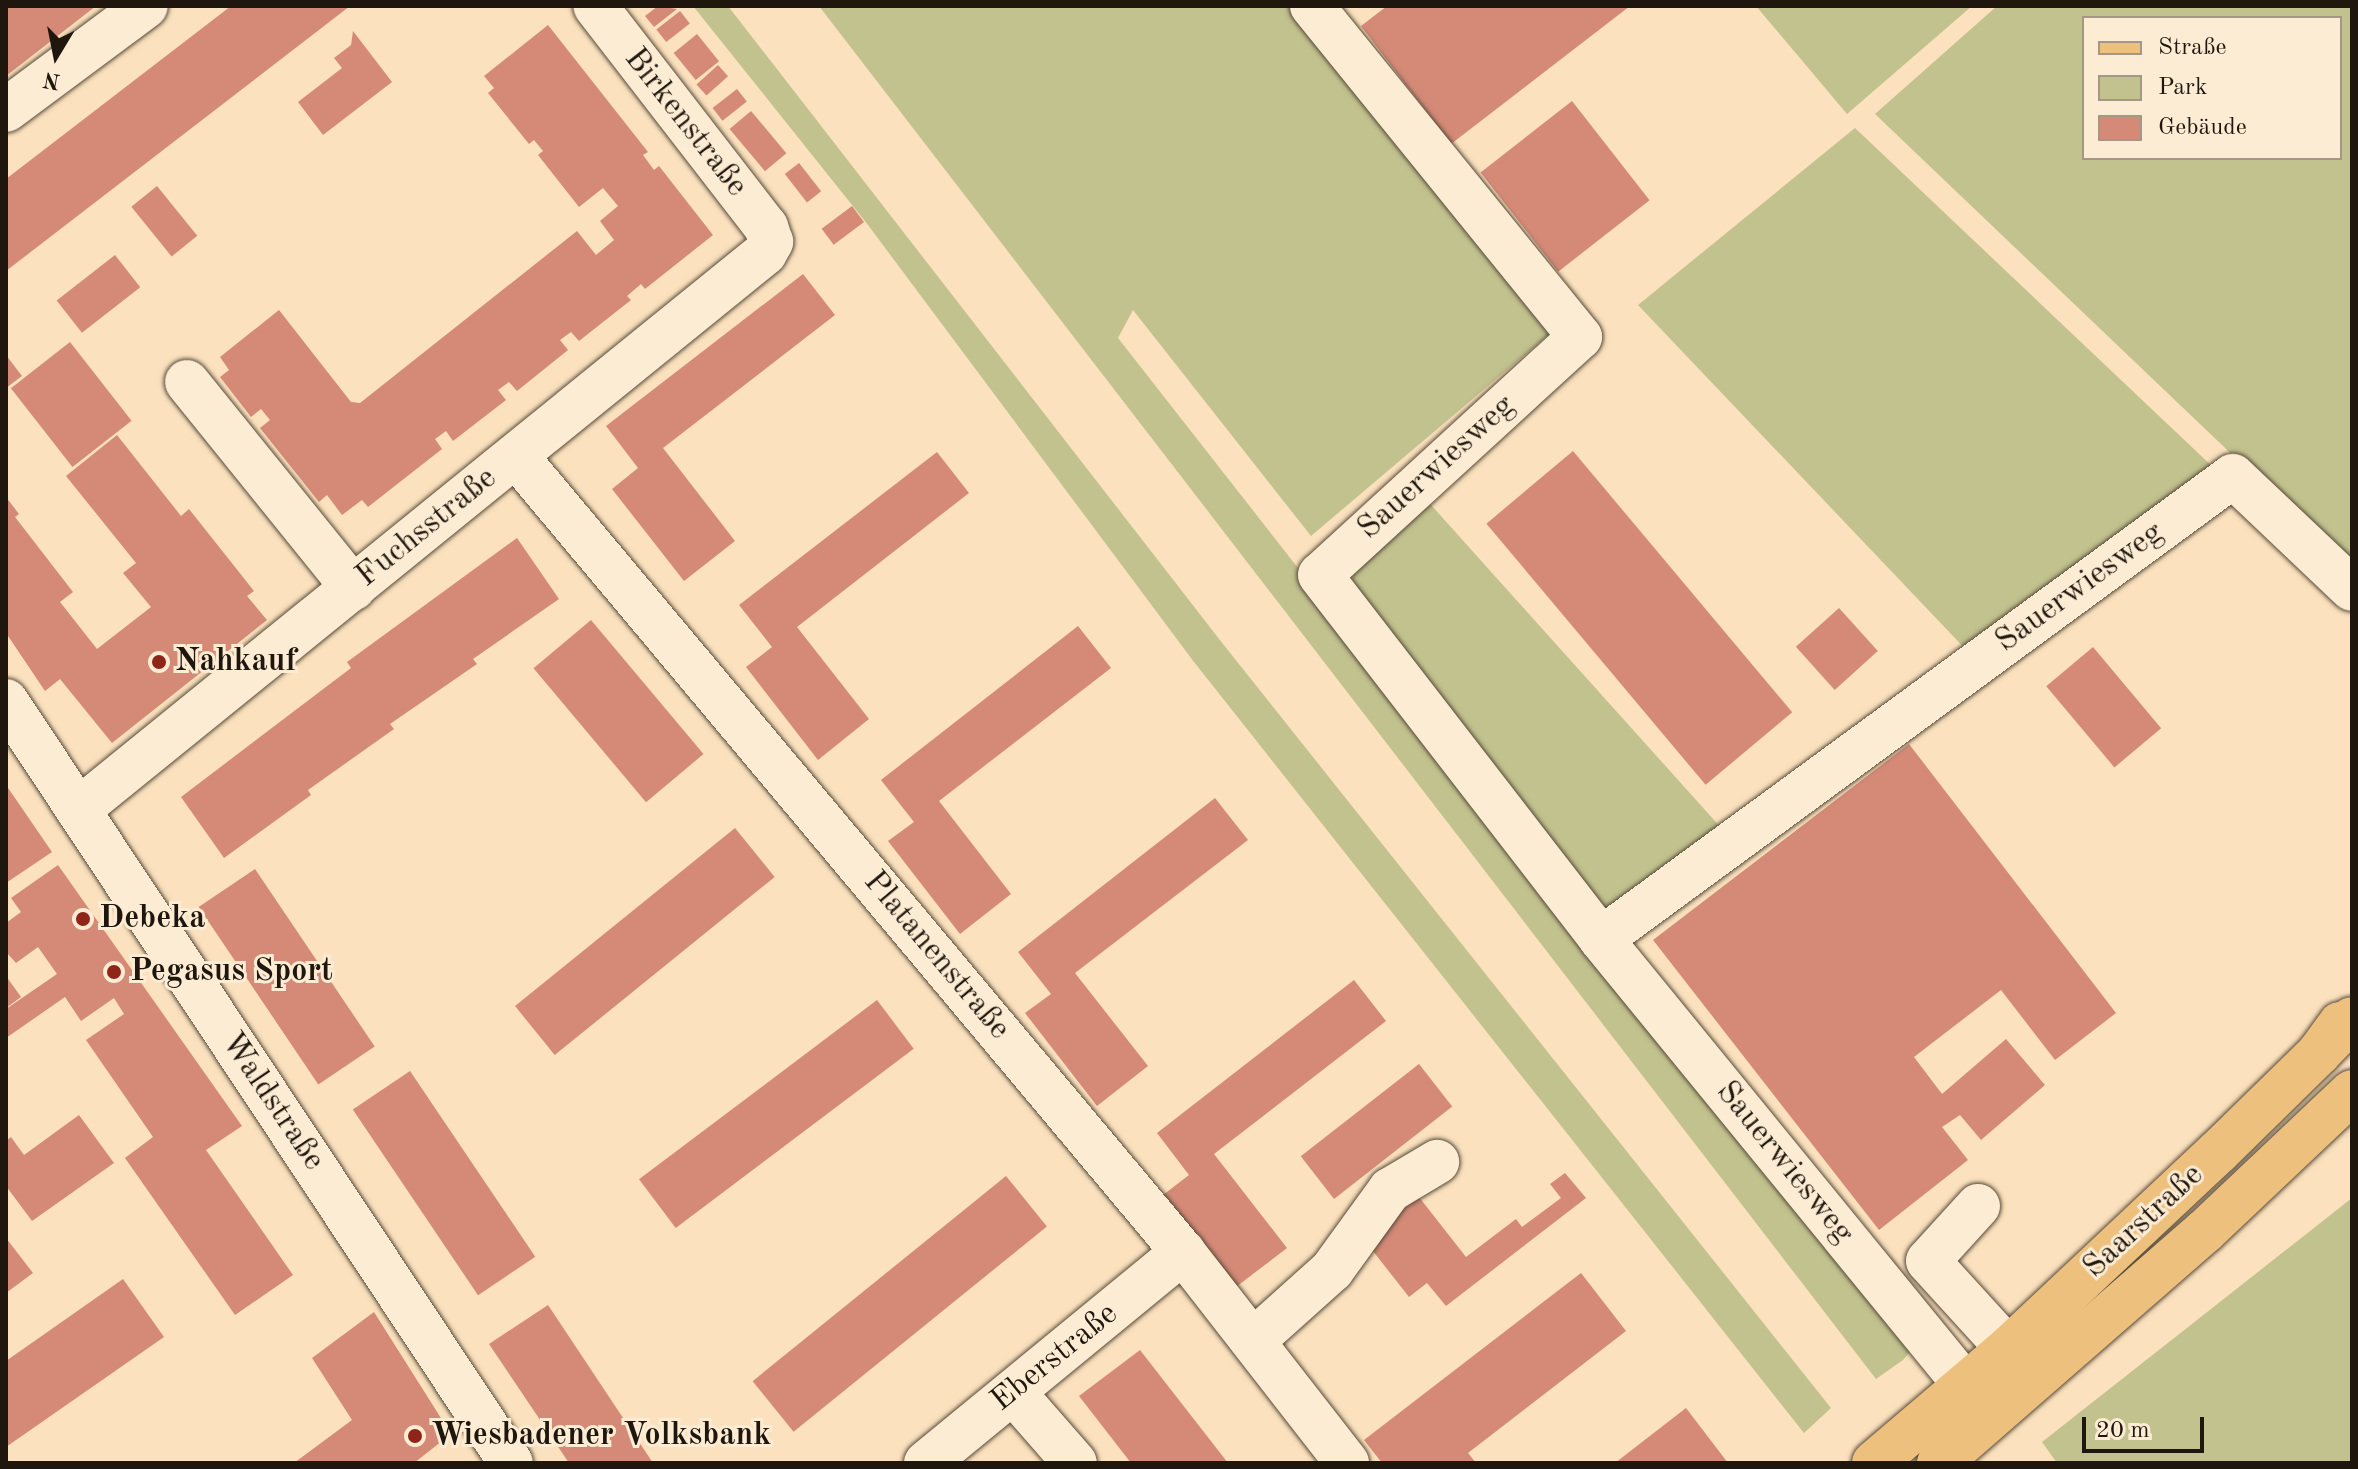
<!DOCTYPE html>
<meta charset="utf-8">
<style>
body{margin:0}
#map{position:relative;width:2358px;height:1469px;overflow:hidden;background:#fbe1bd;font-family:"Old Standard TT",serif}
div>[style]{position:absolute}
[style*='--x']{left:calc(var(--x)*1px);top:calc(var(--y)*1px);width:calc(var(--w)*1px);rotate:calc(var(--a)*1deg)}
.green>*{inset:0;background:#c2c28e}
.building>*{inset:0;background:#d58a77;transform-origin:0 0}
.roads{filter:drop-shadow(0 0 2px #564a3a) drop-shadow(0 0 2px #564a3a)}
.minor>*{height:44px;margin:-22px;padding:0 22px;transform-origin:22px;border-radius:22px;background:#fcecd4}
.major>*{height:44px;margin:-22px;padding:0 22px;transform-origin:22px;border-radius:22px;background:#eec07e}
.highway>*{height:44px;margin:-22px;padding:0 22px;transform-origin:22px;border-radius:22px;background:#eec07e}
.dots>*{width:22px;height:22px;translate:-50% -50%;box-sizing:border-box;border:4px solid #fcecd4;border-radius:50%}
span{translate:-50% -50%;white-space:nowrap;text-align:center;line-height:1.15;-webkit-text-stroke:6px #fcecd4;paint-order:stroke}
.street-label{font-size:32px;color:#1f170e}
.poi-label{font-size:32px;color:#1f170e;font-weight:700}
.left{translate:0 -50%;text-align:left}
.frame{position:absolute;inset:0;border:8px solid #1f170e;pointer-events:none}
.legend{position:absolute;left:2082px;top:16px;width:260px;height:144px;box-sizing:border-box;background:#fcecd4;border:2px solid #a49785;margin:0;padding:10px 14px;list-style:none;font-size:24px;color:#1f170e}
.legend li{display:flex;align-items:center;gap:16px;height:40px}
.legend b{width:40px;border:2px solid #a49785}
.north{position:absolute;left:16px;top:16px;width:80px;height:80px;-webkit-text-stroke:6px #fcecd4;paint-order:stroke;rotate:190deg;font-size:22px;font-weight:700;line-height:32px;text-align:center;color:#1f170e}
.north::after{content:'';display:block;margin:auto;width:28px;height:36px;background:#1f170e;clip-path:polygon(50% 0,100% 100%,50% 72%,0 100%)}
.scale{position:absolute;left:2082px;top:1417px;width:122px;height:36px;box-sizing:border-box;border:4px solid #1f170e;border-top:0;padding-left:10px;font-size:24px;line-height:28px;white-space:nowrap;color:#1f170e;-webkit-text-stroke:6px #fcecd4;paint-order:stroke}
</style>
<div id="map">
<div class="green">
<i style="clip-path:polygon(693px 6px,728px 6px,1223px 644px,1831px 1408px,1804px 1433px,1194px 662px,868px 225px)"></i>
<i style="clip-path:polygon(819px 6px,1300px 6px,1554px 330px,1311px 536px,1133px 310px,1118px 338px,1911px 1351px,1903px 1360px,1876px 1379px)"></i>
<i style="clip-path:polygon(1756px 6px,1972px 6px,1847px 114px)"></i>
<i style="clip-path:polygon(evenodd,1997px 6px,2352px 6px,2352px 569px,1875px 114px,1997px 6px,2084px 18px,2340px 18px,2340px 158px,2084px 158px,2084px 18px)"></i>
<i style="clip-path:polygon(1855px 128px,2215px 469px,1973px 657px,1638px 305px)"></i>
<i style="clip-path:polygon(1423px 496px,1723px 830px,1599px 915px,1353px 587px,1353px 567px)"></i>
<i style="clip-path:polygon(2352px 1198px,2352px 1463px,2057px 1463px,2042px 1442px)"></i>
</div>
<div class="building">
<i style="clip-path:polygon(6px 6px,96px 6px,6px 76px)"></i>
<i style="clip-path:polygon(231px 6px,350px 6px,6px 271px,6px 179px)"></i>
<i style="clip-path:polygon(658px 6px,677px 9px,654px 27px,645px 16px)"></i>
<i style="clip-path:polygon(1387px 6px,1630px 6px,1451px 144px,1361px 26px)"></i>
<i style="left:680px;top:11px;width:16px;height:30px;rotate:52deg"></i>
<i style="clip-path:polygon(548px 25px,648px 152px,643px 155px,654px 170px,659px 166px,713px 235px,645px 289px,641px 284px,627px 296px,631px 300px,579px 341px,571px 332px,560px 340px,568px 350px,517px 391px,509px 382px,498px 390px,506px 400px,453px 441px,446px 431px,435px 439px,442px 449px,368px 507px,362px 500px,342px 515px,327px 495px,319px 502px,260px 428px,270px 420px,261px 409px,251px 417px,220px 377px,229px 370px,220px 357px,279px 310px,351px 402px,360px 403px,577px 231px,596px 255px,614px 240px,600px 221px,618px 206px,603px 188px,579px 207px,538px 155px,543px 151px,534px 140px,529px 144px,488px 93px,494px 88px,484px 76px)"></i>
<i style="clip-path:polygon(353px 31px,392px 82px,323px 135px,298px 102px,342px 68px,334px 58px,351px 45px)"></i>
<i style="left:697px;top:34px;width:35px;height:30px;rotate:51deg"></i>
<i style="left:718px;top:65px;width:15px;height:29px;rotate:48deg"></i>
<i style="left:737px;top:89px;width:16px;height:31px;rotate:52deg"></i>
<i style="left:1572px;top:101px;width:126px;height:116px;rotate:52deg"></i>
<i style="left:751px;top:111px;width:55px;height:28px;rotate:50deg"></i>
<i style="left:799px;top:163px;width:36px;height:18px;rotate:52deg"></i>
<i style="left:157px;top:186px;width:64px;height:33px;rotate:51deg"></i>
<i style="left:852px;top:206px;width:20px;height:38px;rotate:53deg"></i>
<i style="left:115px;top:255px;width:41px;height:74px;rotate:52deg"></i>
<i style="clip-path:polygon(803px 274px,835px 315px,663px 448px,735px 541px,684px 581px,612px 489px,638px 468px,606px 426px)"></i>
<i style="left:70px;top:342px;width:100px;height:75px;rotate:52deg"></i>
<i style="clip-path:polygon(6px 355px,22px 376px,6px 388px)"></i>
<i style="clip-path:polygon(117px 435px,181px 516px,189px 509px,254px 591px,247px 596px,267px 620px,112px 743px,60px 679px,45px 691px,6px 633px,6px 497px,19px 514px,15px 517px,73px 592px,60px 602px,97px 649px,151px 607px,123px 573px,136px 563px,66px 476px)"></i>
<i style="left:1573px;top:451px;width:341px;height:113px;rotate:50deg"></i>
<i style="clip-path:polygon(937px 452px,969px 493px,797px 627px,869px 719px,818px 760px,746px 667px,772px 647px,739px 605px)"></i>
<i style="clip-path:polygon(517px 538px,559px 599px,473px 659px,477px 664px,390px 724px,394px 729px,308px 790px,311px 795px,224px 858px,181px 797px,351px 668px,347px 662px)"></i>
<i style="left:1839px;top:608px;width:58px;height:58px;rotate:48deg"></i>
<i style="left:591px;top:620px;width:175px;height:75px;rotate:50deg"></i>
<i style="clip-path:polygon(1078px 626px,1111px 668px,939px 801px,1011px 894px,960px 934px,888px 841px,914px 822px,881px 780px)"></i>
<i style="left:2093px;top:647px;width:106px;height:61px;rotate:50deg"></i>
<i style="clip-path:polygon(1909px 744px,2116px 1013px,2055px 1060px,2001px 990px,1914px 1057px,1942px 1094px,2006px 1039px,2045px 1085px,1981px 1140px,1960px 1115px,1942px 1127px,1968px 1160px,1879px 1230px,1653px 940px)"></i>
<i style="clip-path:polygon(6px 785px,52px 852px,6px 883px)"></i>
<i style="clip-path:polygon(1215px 798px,1248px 840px,1075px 973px,1148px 1066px,1097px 1106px,1025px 1013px,1051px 994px,1018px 952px)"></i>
<i style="left:735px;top:828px;width:63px;height:283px;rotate:51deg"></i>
<i style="clip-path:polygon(58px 865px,242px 1126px,206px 1150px,293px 1275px,235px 1315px,125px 1158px,153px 1137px,86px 1040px,124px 1014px,114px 998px,81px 1021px,65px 997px,6px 1038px,6px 1009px,57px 974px,38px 947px,16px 963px,6px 952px,6px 923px,21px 912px,11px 898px)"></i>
<i style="left:255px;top:869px;width:214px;height:68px;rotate:56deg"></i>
<i style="clip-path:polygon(6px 976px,21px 997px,6px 1008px)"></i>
<i style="clip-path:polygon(1354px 980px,1386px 1021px,1214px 1154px,1287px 1248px,1236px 1287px,1163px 1195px,1189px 1175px,1157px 1133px)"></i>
<i style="left:877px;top:1000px;width:61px;height:298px;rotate:53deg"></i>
<i style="left:1419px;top:1064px;width:54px;height:150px;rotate:52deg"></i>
<i style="left:410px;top:1071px;width:224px;height:69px;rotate:56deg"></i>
<i style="clip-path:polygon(79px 1115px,114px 1163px,32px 1221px,6px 1186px,6px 1141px,11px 1137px,24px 1155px)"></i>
<i style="clip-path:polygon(1565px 1173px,1586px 1198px,1446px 1306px,1427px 1283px,1409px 1297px,1369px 1246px,1387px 1232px,1382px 1226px,1419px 1197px,1466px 1257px,1516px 1219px,1522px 1227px,1561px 1198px,1550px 1184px)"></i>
<i style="left:1006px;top:1176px;width:65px;height:326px;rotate:51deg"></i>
<i style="clip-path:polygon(6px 1238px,33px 1273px,6px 1293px)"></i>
<i style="clip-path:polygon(1581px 1273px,1626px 1331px,1468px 1453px,1476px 1463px,1382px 1463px,1364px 1440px)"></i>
<i style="clip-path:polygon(123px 1279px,164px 1337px,6px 1447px,6px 1361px)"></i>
<i style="clip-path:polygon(548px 1305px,653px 1463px,569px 1463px,489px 1344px)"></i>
<i style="clip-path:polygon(374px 1312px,451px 1434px,414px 1463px,294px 1463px,352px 1420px,312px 1358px)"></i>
<i style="clip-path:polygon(1140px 1350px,1228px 1463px,1131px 1463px,1079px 1396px)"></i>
<i style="clip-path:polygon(1686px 1408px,1728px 1463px,1615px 1463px)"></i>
</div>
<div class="roads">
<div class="minor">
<i style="--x:1312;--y:6;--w:426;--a:51"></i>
<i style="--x:1580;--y:337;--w:352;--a:137.5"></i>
<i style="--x:1320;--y:575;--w:460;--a:52.3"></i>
<i style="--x:1601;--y:939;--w:577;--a:50.77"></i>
<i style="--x:6;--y:110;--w:174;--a:-36.6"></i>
<i style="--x:187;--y:382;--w:265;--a:51.1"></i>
<i style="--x:516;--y:456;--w:1039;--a:50.04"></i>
<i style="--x:1183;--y:1252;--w:267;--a:52.1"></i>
<i style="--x:6;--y:701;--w:914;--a:56.47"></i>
<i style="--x:78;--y:810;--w:884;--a:-39.03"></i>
<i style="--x:765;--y:253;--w:13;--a:-61"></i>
<i style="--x:771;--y:242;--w:16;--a:-108"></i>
<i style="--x:766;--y:227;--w:279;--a:-127.7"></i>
<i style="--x:1601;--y:939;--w:783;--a:-36.23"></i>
<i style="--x:2233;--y:476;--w:164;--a:43.5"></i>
<i style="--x:1978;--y:1206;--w:74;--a:132.3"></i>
<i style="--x:1928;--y:1261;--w:119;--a:47.7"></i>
<i style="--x:1254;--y:1340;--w:105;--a:-41.9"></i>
<i style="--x:1332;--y:1270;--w:99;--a:-54.1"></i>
<i style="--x:1390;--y:1190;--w:55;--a:-30.8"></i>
<i style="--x:1013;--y:1392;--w:94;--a:48.9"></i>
<i style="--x:926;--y:1463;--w:333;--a:-39.4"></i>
</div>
<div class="major">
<i style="--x:1874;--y:1463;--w:176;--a:-40.4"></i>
<i style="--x:2008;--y:1349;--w:288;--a:-43.2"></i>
<i style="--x:2218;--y:1152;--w:141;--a:-44.4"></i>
<i style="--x:2319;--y:1053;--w:36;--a:-54"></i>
<i style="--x:1939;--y:1463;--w:353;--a:-41.1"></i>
<i style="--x:2205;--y:1231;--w:202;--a:-43.4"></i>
</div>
<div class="highway">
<i style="--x:2319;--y:1053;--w:47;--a:-45.9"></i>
</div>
</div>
<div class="dots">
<i style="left:159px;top:662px;background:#8f2418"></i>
<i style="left:83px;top:919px;background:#8f2418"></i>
<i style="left:114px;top:972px;background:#8f2418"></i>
<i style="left:415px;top:1436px;background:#8f2418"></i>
</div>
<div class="street-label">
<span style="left:685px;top:123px;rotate:52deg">Birkenstraße</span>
<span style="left:1437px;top:468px;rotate:-42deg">Sauerwiesweg</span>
<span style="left:427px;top:528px;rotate:-39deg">Fuchsstraße</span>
<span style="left:2080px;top:588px;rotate:-36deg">Sauerwiesweg</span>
<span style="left:936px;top:956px;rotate:50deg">Platanenstraße</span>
<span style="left:272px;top:1102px;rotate:56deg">Waldstraße</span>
<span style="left:1784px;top:1163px;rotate:51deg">Sauerwiesweg</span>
<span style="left:2144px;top:1222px;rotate:-43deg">Saarstraße</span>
<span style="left:1055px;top:1358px;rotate:-39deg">Eberstraße</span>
</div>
<div class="poi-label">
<span class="left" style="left:175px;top:662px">Nahkauf</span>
<span class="left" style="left:99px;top:919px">Debeka</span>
<span class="left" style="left:130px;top:972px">Pegasus Sport</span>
<span class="left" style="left:431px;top:1436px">Wiesbadener Volksbank</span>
</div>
<div class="frame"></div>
<ul class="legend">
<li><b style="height:10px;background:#eec07e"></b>Straße</li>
<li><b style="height:22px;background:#c2c28e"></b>Park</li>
<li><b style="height:22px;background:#d58a77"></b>Gebäude</li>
</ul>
<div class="north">N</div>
<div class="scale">20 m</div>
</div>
